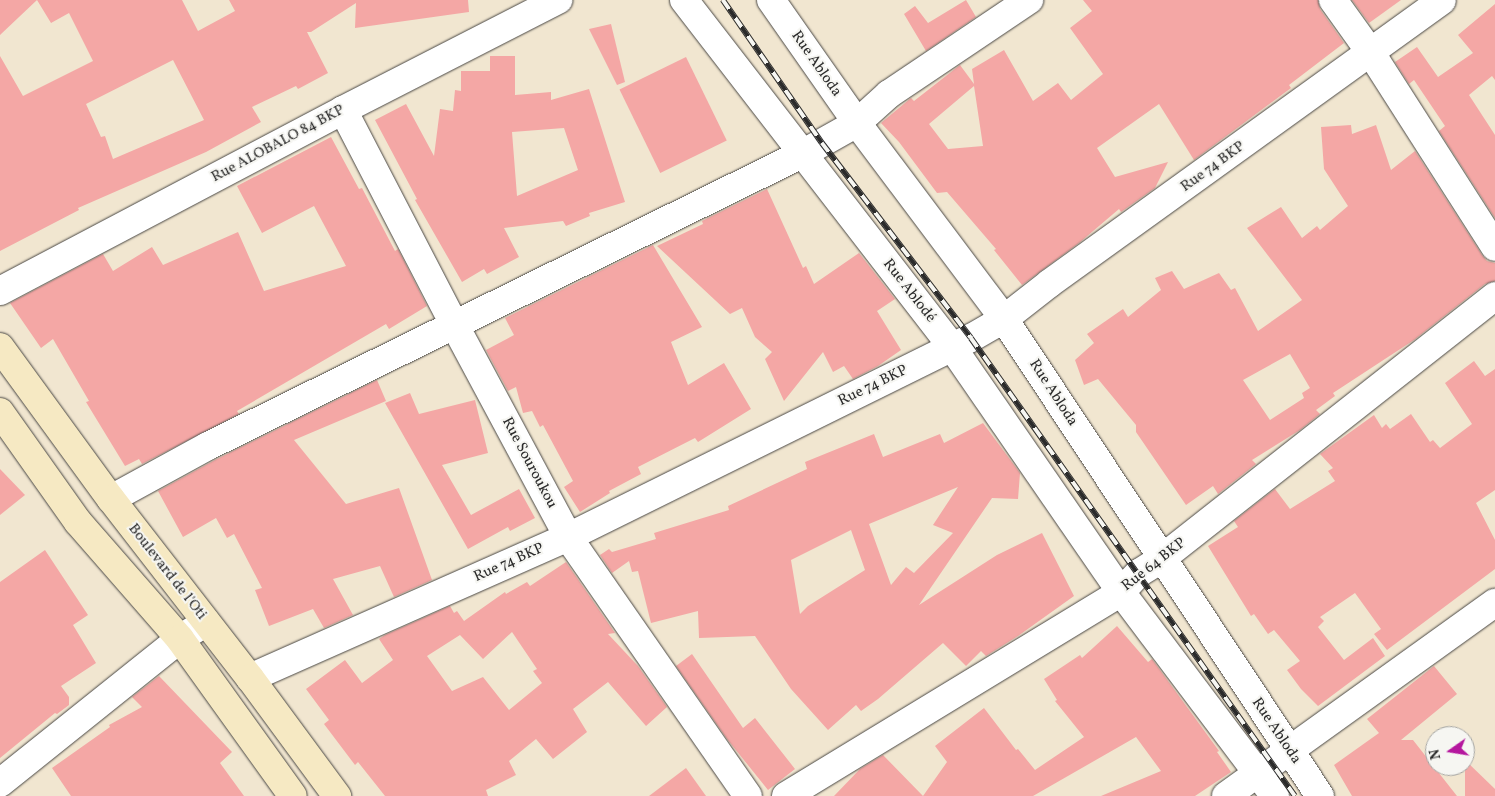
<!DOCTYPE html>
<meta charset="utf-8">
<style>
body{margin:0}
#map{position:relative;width:1495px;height:796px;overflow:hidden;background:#f1e6d0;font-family:Vollkorn,serif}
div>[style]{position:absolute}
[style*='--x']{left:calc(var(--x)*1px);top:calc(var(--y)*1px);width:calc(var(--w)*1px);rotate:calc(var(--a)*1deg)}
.building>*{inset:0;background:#f4a7a5;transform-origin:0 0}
.roads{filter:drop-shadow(0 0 1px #494744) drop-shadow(0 0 1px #494744)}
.street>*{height:28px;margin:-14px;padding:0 14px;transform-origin:14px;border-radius:14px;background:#fff}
.secondary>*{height:28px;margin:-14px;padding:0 14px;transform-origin:14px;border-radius:14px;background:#f6e9c3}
.rail>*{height:5.5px;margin-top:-2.75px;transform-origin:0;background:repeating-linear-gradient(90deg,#f6f6f2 0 11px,#2b2b2b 0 22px);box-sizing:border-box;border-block:1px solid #2b2b2b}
span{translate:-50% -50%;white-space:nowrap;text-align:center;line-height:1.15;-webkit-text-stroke:4px #f6f6f2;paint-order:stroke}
.street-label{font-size:15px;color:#2b2b2b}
.north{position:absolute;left:1425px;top:726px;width:50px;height:50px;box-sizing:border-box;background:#f6f6f2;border:1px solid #a5a5a2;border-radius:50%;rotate:257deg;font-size:14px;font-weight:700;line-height:20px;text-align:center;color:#2b2b2b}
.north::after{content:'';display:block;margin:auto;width:18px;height:22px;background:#b5179e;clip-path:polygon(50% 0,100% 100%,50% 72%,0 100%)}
</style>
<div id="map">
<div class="building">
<i style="clip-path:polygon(evenodd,0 0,182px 0,198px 31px,235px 11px,229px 0,468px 0,469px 12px,355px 28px,356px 3px,311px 32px,307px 32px,328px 73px,298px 89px,296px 86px,252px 107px,261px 122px,206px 152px,78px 208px,79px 210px,0 251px,0 56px,23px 96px,93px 61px,69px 13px,51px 23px,37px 0,0 35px,0 0,173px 60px,204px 120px,113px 159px,105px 136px,101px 137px,86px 104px,173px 60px)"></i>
<i style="clip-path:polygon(966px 0,976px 17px,926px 51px,904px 14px,915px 6px,928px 23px)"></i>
<i style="clip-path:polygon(evenodd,1083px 0,1318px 0,1320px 9px,1344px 43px,1289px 85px,1291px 88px,1194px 160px,1159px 104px,1097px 148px,1115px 177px,1168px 162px,1155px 188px,1121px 212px,1119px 209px,1079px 243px,1022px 285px,994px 250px,996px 249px,947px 192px,937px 193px,899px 142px,881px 123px,911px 98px,914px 101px,960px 65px,974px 84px,972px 69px,1004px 50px,1033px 101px,1058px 83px,1071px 100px,1103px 74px,1070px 28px,1092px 11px,1083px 0,974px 86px,983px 146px,948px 149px,929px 124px,974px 86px)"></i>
<i style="clip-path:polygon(1352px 0,1401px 0,1369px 23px)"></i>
<i style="clip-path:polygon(1495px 4px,1495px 80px,1492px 76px,1469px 95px,1495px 135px,1495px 218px,1439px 131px,1445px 126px,1414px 80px,1409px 84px,1395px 62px,1417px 47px,1438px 77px,1473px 53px,1458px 35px)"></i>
<i style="clip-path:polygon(611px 24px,625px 82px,617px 85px,589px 29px)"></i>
<i style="clip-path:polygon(evenodd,490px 56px,515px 56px,515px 95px,551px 92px,551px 100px,589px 89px,625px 202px,589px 213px,590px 216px,566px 226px,563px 221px,504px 228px,519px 257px,487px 274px,484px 269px,462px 282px,415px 200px,417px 199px,375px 120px,406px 104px,434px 156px,440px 109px,453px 111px,455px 90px,461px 91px,461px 71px,490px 71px,490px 56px,564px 128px,578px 170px,517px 196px,512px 132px,564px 128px)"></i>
<i style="left:686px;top:57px;width:93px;height:74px;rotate:64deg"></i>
<i style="clip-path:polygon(evenodd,1351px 125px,1352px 134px,1376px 125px,1391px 170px,1415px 151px,1482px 255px,1487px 261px,1495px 263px,1495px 281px,1485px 284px,1414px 340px,1333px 393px,1335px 396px,1316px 410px,1320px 414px,1300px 430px,1252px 460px,1256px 464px,1218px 494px,1213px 486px,1186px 505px,1136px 432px,1136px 425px,1098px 379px,1084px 385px,1075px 360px,1094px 343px,1087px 334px,1123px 309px,1128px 317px,1161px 290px,1155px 278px,1172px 271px,1184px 289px,1219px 273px,1231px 290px,1235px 288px,1258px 331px,1302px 300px,1247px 228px,1281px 207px,1302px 238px,1317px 226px,1320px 230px,1348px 206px,1324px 169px,1321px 127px,1351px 125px,1290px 354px,1310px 388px,1302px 393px,1304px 398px,1270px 420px,1243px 380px,1290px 354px)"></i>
<i style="clip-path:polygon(331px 137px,359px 189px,362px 188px,395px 251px,398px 249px,427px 306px,389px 329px,386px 324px,237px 411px,239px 414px,142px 464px,139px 459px,125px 466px,86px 402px,89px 401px,53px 339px,41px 348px,10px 303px,103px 254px,113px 271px,152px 247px,163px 265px,238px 232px,264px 291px,346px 266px,314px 206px,262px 233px,237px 186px)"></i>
<i style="clip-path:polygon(767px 189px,803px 268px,806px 266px,814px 284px,859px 253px,895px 299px,877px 311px,901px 350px,878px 366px,853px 379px,844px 366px,833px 372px,823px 352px,784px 401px,765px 359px,772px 352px,755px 337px,742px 308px,730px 314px,657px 246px,703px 224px,702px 221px)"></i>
<i style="clip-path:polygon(653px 245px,702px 327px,671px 342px,688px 385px,724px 363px,751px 409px,698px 442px,695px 438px,638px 467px,641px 474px,609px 491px,610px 493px,580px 512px,564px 487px,573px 481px,543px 425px,540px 427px,532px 411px,523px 413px,516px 387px,508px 391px,486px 350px,514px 335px,505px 318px)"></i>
<i style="clip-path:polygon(1474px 361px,1485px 376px,1495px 369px,1495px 490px,1476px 503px,1495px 540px,1495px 569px,1387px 650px,1374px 634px,1381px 629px,1355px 593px,1320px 617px,1324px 621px,1318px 627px,1344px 660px,1373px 638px,1385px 656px,1318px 706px,1301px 689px,1287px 670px,1300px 661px,1274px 630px,1268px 634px,1254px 614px,1251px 616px,1208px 546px,1238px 527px,1234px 521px,1275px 489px,1290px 509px,1335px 481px,1328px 471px,1333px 468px,1320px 454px,1374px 415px,1382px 428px,1386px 424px,1390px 429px,1411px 414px,1430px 442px,1433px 440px,1440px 448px,1472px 424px,1445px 383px)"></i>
<i style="clip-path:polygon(377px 380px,386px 401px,294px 440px,346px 504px,399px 488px,432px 580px,394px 597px,380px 566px,333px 579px,353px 615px,324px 628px,313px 609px,269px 626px,255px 590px,262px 588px,234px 534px,227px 538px,216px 518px,183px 537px,158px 491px,215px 460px)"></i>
<i style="clip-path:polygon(410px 393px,419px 414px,475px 400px,488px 453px,442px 465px,471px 515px,519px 489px,535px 518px,510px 531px,508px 527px,468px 549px,385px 403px)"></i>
<i style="clip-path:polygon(evenodd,983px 423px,1020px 473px,1018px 499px,992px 498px,919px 605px,997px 555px,1042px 533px,1074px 596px,1018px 636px,986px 656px,981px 651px,966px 666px,943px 643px,878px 699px,861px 711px,856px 705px,828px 730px,791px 689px,755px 636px,699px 638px,698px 611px,651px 623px,638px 571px,632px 572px,629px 561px,612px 573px,600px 555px,609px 549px,612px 552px,656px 539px,654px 533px,729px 510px,728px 506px,807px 469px,805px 462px,874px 434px,883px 457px,940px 434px,944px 443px,983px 423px,958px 487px,933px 525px,953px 533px,914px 573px,906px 567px,891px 585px,869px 524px,958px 487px,983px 423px,851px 530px,865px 570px,808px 606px,800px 614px,791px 560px,851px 530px)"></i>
<i style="clip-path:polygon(0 469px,25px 495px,0 515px)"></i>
<i style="clip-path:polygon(45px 550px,88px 615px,73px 625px,96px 663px,61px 686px,69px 697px,69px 705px,57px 714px,55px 713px,0 758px,0 582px)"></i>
<i style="clip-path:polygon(evenodd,566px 562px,615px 633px,608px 634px,638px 666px,667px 707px,646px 726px,608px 682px,573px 709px,587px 732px,553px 759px,536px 739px,509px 761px,516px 775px,486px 790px,488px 796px,385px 796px,358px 762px,355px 765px,324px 724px,329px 720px,306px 689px,345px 660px,362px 683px,393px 660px,379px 639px,385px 635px,450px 606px,454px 613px,457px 611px,464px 621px,505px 592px,506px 594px,527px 582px,530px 586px,566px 562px,512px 632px,537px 669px,533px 671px,542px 683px,509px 710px,483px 677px,452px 691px,427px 656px,460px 635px,483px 659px,512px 632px)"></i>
<i style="clip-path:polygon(1117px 626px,1148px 662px,1152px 659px,1219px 751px,1217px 752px,1231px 772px,1195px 796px,1101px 796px,1161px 771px,1136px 737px,1033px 796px,834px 796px,860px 769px,883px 755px,923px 796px,947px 762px,935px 746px,984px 708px,1016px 750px,1018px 749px,1035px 770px,1084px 737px,1055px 701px,1057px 700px,1044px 679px,1080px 655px,1082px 658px)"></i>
<i style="clip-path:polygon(692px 654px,743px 728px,755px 718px,795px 769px,768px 790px,727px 739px,676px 666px)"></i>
<i style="clip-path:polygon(1434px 666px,1457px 694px,1401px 740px,1413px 740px,1457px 796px,1352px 796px,1334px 765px,1379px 733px,1367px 719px)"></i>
<i style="clip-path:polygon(159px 676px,232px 752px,220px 763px,244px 796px,71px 796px,52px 768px,110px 727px,109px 725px,142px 707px,132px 697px)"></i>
<i style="clip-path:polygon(1465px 760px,1495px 789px,1495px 796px,1465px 796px)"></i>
<i style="clip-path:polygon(686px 768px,706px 796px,649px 796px)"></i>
</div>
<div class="roads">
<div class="street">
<i style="--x:684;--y:0;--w:438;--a:52.3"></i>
<i style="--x:952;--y:347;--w:298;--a:55.4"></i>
<i style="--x:1121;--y:592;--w:256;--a:53"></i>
<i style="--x:771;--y:0;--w:150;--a:55"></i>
<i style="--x:857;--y:123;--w:245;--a:53.1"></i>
<i style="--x:1004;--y:319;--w:572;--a:56.48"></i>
<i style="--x:1333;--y:0;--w:65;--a:54.4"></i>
<i style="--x:1371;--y:53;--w:230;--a:57.4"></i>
<i style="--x:343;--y:110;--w:241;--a:62.6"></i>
<i style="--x:454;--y:324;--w:242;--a:61.8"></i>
<i style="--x:568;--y:537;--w:315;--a:55.2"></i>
<i style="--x:0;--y:291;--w:388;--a:-27.8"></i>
<i style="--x:343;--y:110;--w:242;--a:-27.1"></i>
<i style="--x:111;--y:499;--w:111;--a:-28.7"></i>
<i style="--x:208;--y:446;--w:662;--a:-26.18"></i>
<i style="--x:802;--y:154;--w:63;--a:-29.4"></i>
<i style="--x:857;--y:123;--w:43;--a:-42.2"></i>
<i style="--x:889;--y:94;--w:169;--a:-33.9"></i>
<i style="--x:250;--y:678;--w:348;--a:-23.9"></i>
<i style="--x:568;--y:537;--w:449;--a:-26.3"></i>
<i style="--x:971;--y:338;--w:38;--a:-30"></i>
<i style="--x:1004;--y:319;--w:58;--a:-38"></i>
<i style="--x:1050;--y:283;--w:483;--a:-35.8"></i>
<i style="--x:0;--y:783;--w:231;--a:-38.7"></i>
<i style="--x:180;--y:639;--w:31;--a:-33"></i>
<i style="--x:786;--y:796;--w:392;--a:-31.3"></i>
<i style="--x:1121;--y:592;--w:26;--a:-47"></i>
<i style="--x:1139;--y:573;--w:26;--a:-32"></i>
<i style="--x:1161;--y:559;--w:425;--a:-38.2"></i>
<i style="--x:1226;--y:796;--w:331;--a:-35.7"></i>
</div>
<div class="secondary">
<i style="--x:0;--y:347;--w:188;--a:53.9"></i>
<i style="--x:111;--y:499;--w:227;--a:52.2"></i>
<i style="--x:250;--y:678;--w:147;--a:53.6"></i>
<i style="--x:0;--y:412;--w:135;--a:54.7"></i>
<i style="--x:78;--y:522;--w:155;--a:48.9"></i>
<i style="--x:180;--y:639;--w:193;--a:54.3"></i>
</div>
</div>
<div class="rail">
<i style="--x:723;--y:0;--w:174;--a:55.3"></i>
<i style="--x:822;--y:143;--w:245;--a:52.6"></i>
<i style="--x:971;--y:338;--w:561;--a:54.72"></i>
</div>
<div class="street-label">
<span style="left:816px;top:64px;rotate:55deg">Rue Abloda</span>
<span style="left:278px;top:144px;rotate:-28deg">Rue ALOBALO 84 BKP</span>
<span style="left:1213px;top:167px;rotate:-36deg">Rue 74 BKP</span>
<span style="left:909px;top:291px;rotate:52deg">Rue Ablodé</span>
<span style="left:873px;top:386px;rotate:-26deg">Rue 74 BKP</span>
<span style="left:1053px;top:393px;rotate:57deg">Rue Abloda</span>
<span style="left:529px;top:463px;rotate:62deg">Rue Souroukou</span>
<span style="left:509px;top:563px;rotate:-24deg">Rue 74 BKP</span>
<span style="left:1154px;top:565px;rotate:-38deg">Rue 64 BKP</span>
<span style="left:167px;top:572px;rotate:52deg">Boulevard de l'Oti</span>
<span style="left:1276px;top:731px;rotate:56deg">Rue Abloda</span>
</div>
<div class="north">N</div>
</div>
